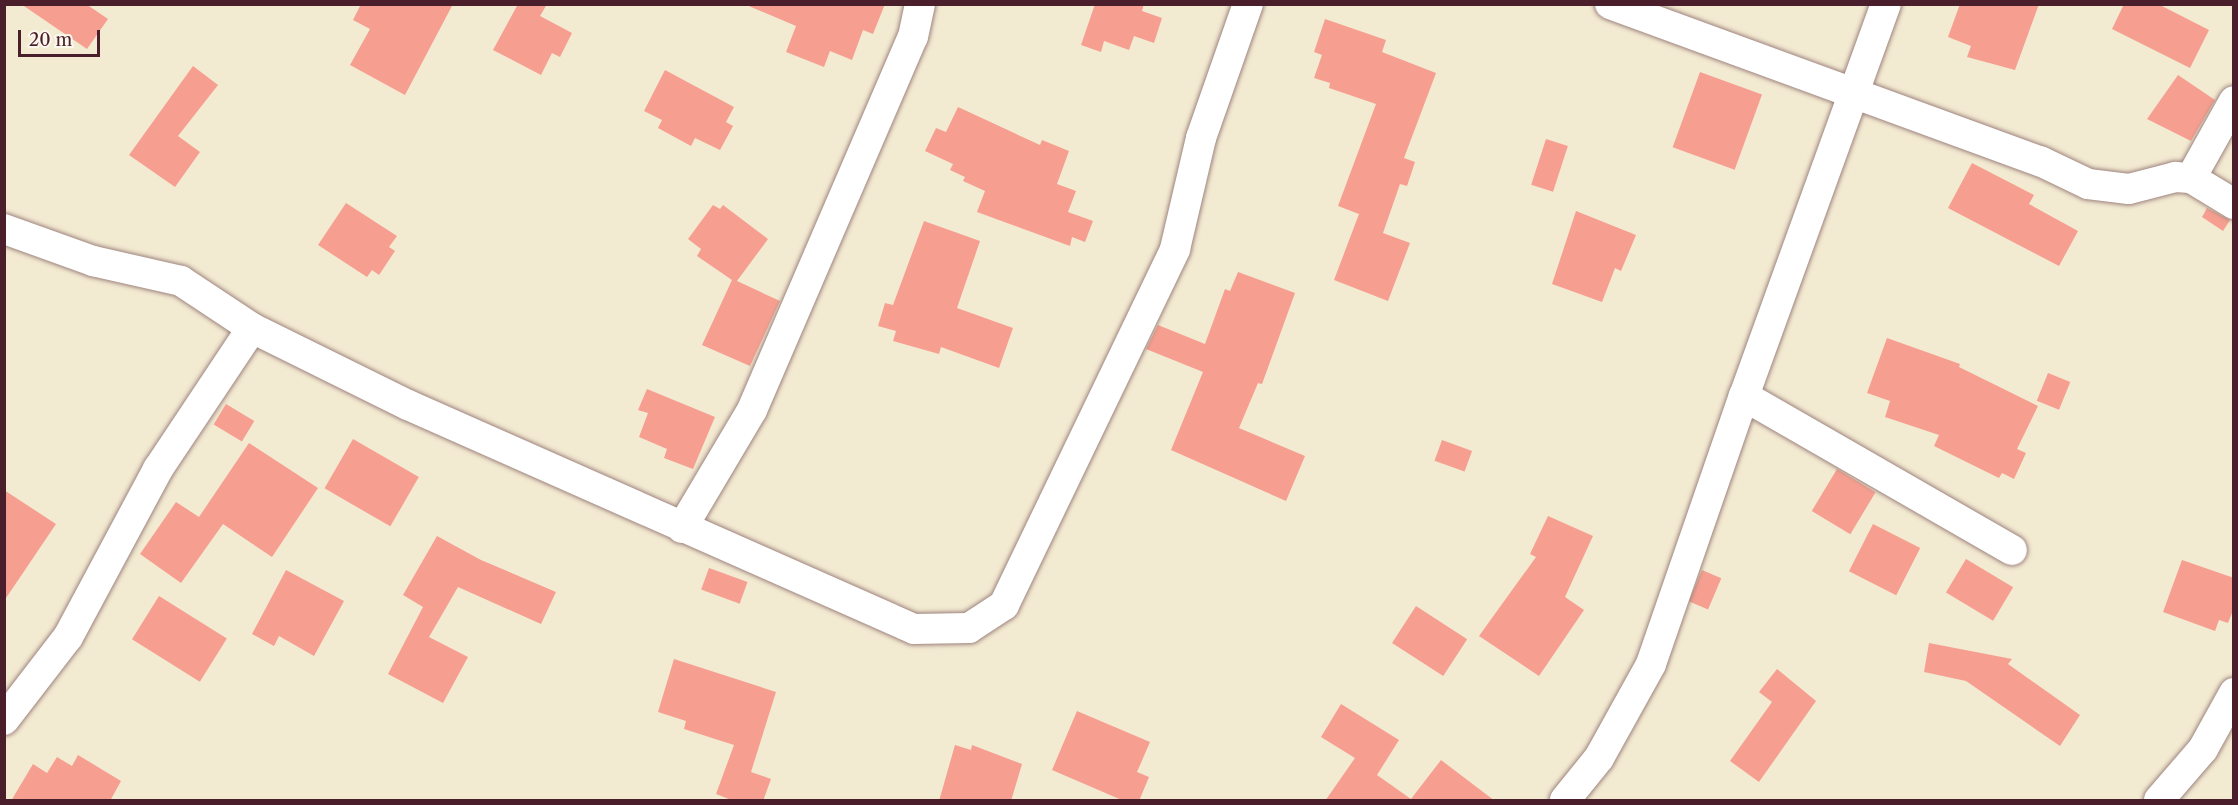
<!DOCTYPE html>
<style>
body{margin:0}
#map{position:relative;width:2238px;height:805px;overflow:hidden;background:#f3ead2;font-family:"Libre Caslon Text",serif}
div>[style]{position:absolute}
[style*='--x']{left:calc(var(--x)*1px);top:calc(var(--y)*1px);width:calc(var(--w)*1px);rotate:calc(var(--a)*1deg)}
.building>*{inset:0;background:#f69f91;transform-origin:0 0}
.roads{filter:drop-shadow(0 0 2px #9e847e) drop-shadow(0 0 2px #9e847e)}
.street>*{height:30px;margin:-15px;padding:0 15px;transform-origin:15px;border-radius:15px;background:#fff}
span{translate:-50% -50%;white-space:nowrap;text-align:center;line-height:1.15;-webkit-text-stroke:4.5px #fbf7ec;paint-order:stroke}
.frame{position:absolute;inset:0;border:6px solid #4a1f2b;pointer-events:none}
.scale{position:absolute;left:18px;top:30px;width:82px;height:27px;box-sizing:border-box;border:3px solid #4a1f2b;border-top:0;padding-left:8px;font-size:18px;line-height:21px;white-space:nowrap;color:#4a1f2b;-webkit-text-stroke:4px #fbf7ec;paint-order:stroke}
</style>
<div id="map">
<div class="building">
<i style="clip-path:polygon(21px 4px,86px 4px,108px 19px,87px 49px)"></i>
<i style="clip-path:polygon(361px 4px,453px 4px,405px 95px,350px 65px,370px 29px,353px 20px)"></i>
<i style="clip-path:polygon(518px 4px,547px 4px,540px 16px,572px 33px,560px 57px,552px 53px,541px 75px,493px 50px)"></i>
<i style="clip-path:polygon(744px 4px,885px 4px,873px 34px,863px 30px,852px 60px,830px 51px,824px 67px,786px 52px,796px 26px)"></i>
<i style="clip-path:polygon(1095px 4px,1144px 4px,1142px 11px,1162px 18px,1154px 43px,1134px 36px,1129px 50px,1104px 41px,1101px 52px,1081px 45px)"></i>
<i style="clip-path:polygon(1960px 4px,2039px 4px,2015px 70px,1967px 57px,1971px 46px,1948px 37px)"></i>
<i style="clip-path:polygon(2124px 4px,2158px 4px,2209px 30px,2190px 68px,2112px 29px)"></i>
<i style="clip-path:polygon(1325px 19px,1386px 40px,1382px 52px,1436px 73px,1404px 158px,1415px 162px,1407px 186px,1400px 184px,1383px 233px,1410px 243px,1388px 301px,1334px 280px,1359px 214px,1338px 206px,1376px 104px,1329px 88px,1330px 83px,1314px 78px,1322px 55px,1314px 52px)"></i>
<i style="clip-path:polygon(193px 66px,218px 85px,178px 136px,200px 152px,175px 187px,129px 155px)"></i>
<i style="clip-path:polygon(665px 70px,734px 107px,726px 122px,733px 126px,720px 150px,695px 138px,691px 146px,658px 128px,662px 120px,644px 111px)"></i>
<i style="left:1700px;top:72px;width:66px;height:80px;rotate:20deg"></i>
<i style="clip-path:polygon(2178px 75px,2215px 100px,2191px 141px,2147px 119px)"></i>
<i style="clip-path:polygon(958px 107px,1040px 145px,1042px 140px,1069px 151px,1057px 184px,1076px 191px,1068px 212px,1093px 221px,1085px 242px,1072px 237px,1070px 246px,977px 212px,985px 191px,963px 181px,965px 177px,950px 170px,953px 164px,925px 151px,936px 128px,946px 132px)"></i>
<i style="left:1546px;top:139px;width:23px;height:48px;rotate:18deg"></i>
<i style="clip-path:polygon(1972px 163px,2034px 195px,2029px 204px,2078px 231px,2059px 266px,1948px 208px)"></i>
<i style="clip-path:polygon(346px 203px,397px 236px,389px 247px,395px 251px,379px 275px,372px 270px,367px 277px,318px 245px)"></i>
<i style="clip-path:polygon(713px 205px,720px 209px,723px 205px,768px 239px,737px 281px,780px 301px,750px 366px,702px 345px,732px 280px,697px 256px,701px 249px,688px 239px)"></i>
<i style="clip-path:polygon(2207px 208px,2230px 220px,2223px 231px,2202px 217px)"></i>
<i style="clip-path:polygon(1576px 211px,1636px 235px,1621px 271px,1615px 268px,1602px 302px,1552px 284px)"></i>
<i style="clip-path:polygon(924px 221px,980px 241px,957px 308px,1013px 328px,999px 368px,941px 347px,939px 354px,893px 341px,896px 331px,878px 326px,885px 303px,893px 305px)"></i>
<i style="clip-path:polygon(1238px 272px,1295px 293px,1262px 384px,1258px 383px,1239px 428px,1305px 456px,1286px 501px,1171px 450px,1203px 372px,1146px 349px,1158px 325px,1205px 344px,1225px 289px,1230px 291px)"></i>
<i style="clip-path:polygon(1887px 338px,1960px 364px,1959px 367px,2038px 406px,2017px 449px,2026px 453px,2014px 479px,2002px 473px,1999px 478px,1934px 446px,1939px 435px,1885px 417px,1890px 401px,1867px 393px)"></i>
<i style="left:2048px;top:373px;width:24px;height:30px;rotate:22deg"></i>
<i style="clip-path:polygon(647px 389px,715px 417px,693px 469px,664px 458px,667px 449px,639px 437px,648px 413px,638px 410px)"></i>
<i style="left:226px;top:404px;width:33px;height:24px;rotate:31deg"></i>
<i style="left:353px;top:439px;width:76px;height:57px;rotate:30deg"></i>
<i style="left:1442px;top:440px;width:32px;height:22px;rotate:20deg"></i>
<i style="clip-path:polygon(249px 443px,318px 488px,272px 557px,223px 524px,181px 583px,140px 554px,176px 502px,199px 517px)"></i>
<i style="left:1837px;top:469px;width:45px;height:49px;rotate:31deg"></i>
<i style="clip-path:polygon(4px 490px,56px 524px,4px 601px)"></i>
<i style="clip-path:polygon(1548px 516px,1593px 536px,1565px 597px,1584px 610px,1539px 676px,1479px 636px,1536px 557px,1530px 554px)"></i>
<i style="left:1873px;top:524px;width:53px;height:53px;rotate:27deg"></i>
<i style="clip-path:polygon(437px 536px,481px 560px,556px 592px,541px 624px,458px 587px,429px 637px,468px 657px,443px 703px,388px 674px,423px 607px,403px 595px)"></i>
<i style="left:1966px;top:559px;width:55px;height:39px;rotate:31deg"></i>
<i style="clip-path:polygon(2182px 560px,2234px 578px,2234px 608px,2228px 623px,2219px 620px,2215px 631px,2163px 612px)"></i>
<i style="left:709px;top:568px;width:41px;height:23px;rotate:20deg"></i>
<i style="clip-path:polygon(286px 570px,344px 601px,314px 656px,279px 636px,274px 646px,252px 634px)"></i>
<i style="left:1702px;top:570px;width:21px;height:34px;rotate:23deg"></i>
<i style="left:159px;top:596px;width:80px;height:51px;rotate:32deg"></i>
<i style="left:1416px;top:606px;width:61px;height:44px;rotate:33deg"></i>
<i style="clip-path:polygon(1929px 643px,2012px 659px,2008px 664px,2080px 715px,2060px 746px,1966px 681px,1924px 672px)"></i>
<i style="clip-path:polygon(674px 659px,776px 692px,751px 772px,771px 779px,763px 801px,734px 801px,716px 794px,734px 745px,684px 729px,686px 721px,658px 712px)"></i>
<i style="clip-path:polygon(1777px 669px,1816px 701px,1759px 782px,1730px 761px,1772px 702px,1759px 692px)"></i>
<i style="clip-path:polygon(1341px 704px,1399px 740px,1377px 775px,1411px 799px,1441px 760px,1495px 801px,1325px 801px,1355px 758px,1321px 737px)"></i>
<i style="clip-path:polygon(1077px 711px,1150px 742px,1137px 772px,1149px 777px,1139px 801px,1124px 801px,1052px 770px)"></i>
<i style="clip-path:polygon(955px 745px,971px 750px,972px 745px,1022px 764px,1011px 801px,939px 801px)"></i>
<i style="clip-path:polygon(78px 755px,121px 781px,110px 801px,11px 801px,33px 764px,47px 773px,57px 757px,72px 766px)"></i>
</div>
<div class="roads">
<div class="street">
<i style="--x:1610;--y:4;--w:458;--a:20.1"></i>
<i style="--x:2040;--y:161;--w:53;--a:25.6"></i>
<i style="--x:2088;--y:184;--w:41;--a:7"></i>
<i style="--x:2129;--y:189;--w:48;--a:-14.6"></i>
<i style="--x:2175;--y:177;--w:16;--a:4"></i>
<i style="--x:2191;--y:178;--w:50;--a:31.2"></i>
<i style="--x:2191;--y:178;--w:88;--a:-60.8"></i>
<i style="--x:4;--y:229;--w:95;--a:19.8"></i>
<i style="--x:93;--y:261;--w:90;--a:12.8"></i>
<i style="--x:181;--y:281;--w:85;--a:33.5"></i>
<i style="--x:252;--y:328;--w:174;--a:26.3"></i>
<i style="--x:408;--y:405;--w:553;--a:23.88"></i>
<i style="--x:914;--y:629;--w:55;--a:-1"></i>
<i style="--x:969;--y:628;--w:42;--a:-33.3"></i>
<i style="--x:1004;--y:605;--w:395;--a:-64.3"></i>
<i style="--x:1175;--y:249;--w:114;--a:-76.8"></i>
<i style="--x:1201;--y:138;--w:142;--a:-70.7"></i>
<i style="--x:1744;--y:396;--w:309;--a:29.9"></i>
<i style="--x:682;--y:528;--w:137;--a:-59.3"></i>
<i style="--x:752;--y:410;--w:406;--a:-66.7"></i>
<i style="--x:913;--y:37;--w:34;--a:-78"></i>
<i style="--x:4;--y:720;--w:105;--a:-52.4"></i>
<i style="--x:68;--y:637;--w:191;--a:-61.8"></i>
<i style="--x:158;--y:469;--w:169;--a:-56.3"></i>
<i style="--x:1565;--y:800;--w:54;--a:-51"></i>
<i style="--x:1599;--y:758;--w:107;--a:-61"></i>
<i style="--x:1651;--y:664;--w:284;--a:-70.9"></i>
<i style="--x:1744;--y:396;--w:417;--a:-70.1"></i>
<i style="--x:2159;--y:800;--w:67;--a:-49.2"></i>
<i style="--x:2203;--y:749;--w:64;--a:-61"></i>
</div>
</div>
<div class="frame"></div>
<div class="scale">20 m</div>
</div>
